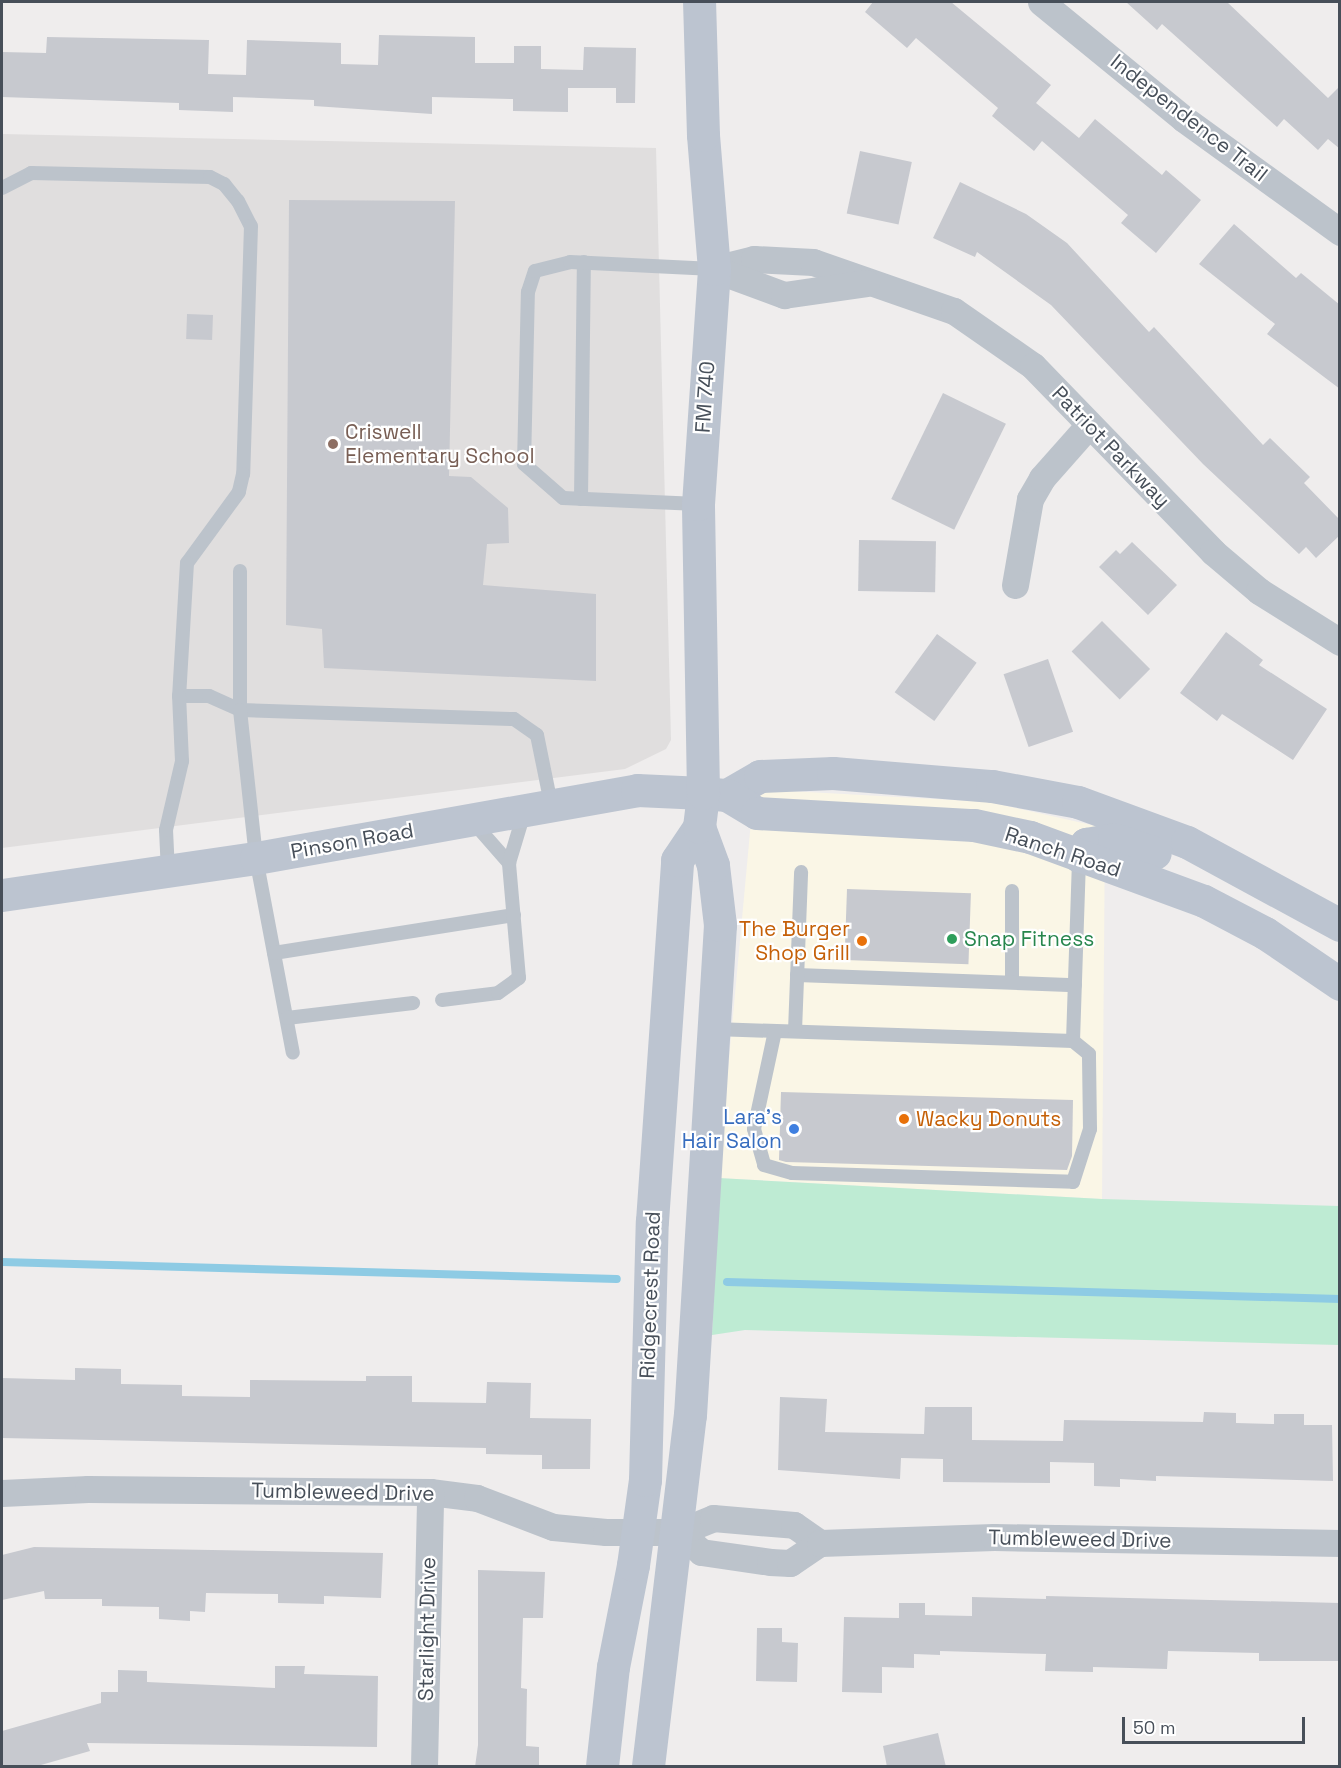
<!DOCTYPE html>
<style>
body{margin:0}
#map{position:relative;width:1341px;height:1768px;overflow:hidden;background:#efeded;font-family:"Space Grotesk",sans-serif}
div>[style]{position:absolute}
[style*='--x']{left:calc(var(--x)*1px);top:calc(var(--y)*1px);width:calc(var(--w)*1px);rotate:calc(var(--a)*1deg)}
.commercial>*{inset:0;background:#faf6e6}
.education>*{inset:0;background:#e0dede}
.green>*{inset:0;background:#beebd3}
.stream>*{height:8px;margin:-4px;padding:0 4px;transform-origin:4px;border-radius:4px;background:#8ecbe4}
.building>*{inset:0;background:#c7c9cf;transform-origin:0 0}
.lane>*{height:14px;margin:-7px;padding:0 7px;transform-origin:7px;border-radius:7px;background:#bcc3cb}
.street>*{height:27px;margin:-13.5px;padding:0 13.5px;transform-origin:13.5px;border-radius:13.5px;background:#bcc3cb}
.secondary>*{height:33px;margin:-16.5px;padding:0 16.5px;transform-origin:16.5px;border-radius:16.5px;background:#bcc4d0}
.dots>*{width:16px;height:16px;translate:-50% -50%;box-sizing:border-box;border:3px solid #fff;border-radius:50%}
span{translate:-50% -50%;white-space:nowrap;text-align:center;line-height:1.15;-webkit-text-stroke:4.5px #fff;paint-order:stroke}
.street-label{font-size:21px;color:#474f59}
.education-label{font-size:21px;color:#785e54}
.left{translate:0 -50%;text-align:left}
.food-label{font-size:21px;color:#c56008}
.right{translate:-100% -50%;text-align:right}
.leisure-label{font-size:21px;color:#27864d}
.shop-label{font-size:21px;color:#366cbe}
.frame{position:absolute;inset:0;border:3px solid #474f59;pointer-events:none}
.scale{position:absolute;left:1122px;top:1717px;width:183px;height:27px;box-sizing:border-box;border:3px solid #474f59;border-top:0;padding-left:8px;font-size:18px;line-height:21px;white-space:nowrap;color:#474f59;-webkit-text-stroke:4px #fff;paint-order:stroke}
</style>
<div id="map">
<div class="commercial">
<i style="clip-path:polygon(754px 789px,989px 802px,1105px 828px,1102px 1199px,718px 1178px)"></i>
</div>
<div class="education">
<i style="clip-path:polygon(2px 134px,656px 148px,671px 740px,666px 749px,625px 769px,2px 848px)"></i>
</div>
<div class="green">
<i style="clip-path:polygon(718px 1178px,1102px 1199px,1339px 1206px,1339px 1345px,745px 1330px,712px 1335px)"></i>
</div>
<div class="stream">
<i style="--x:2;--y:1262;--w:615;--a:1.58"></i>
<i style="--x:727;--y:1282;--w:613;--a:1.59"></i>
</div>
<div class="building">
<i style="clip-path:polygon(873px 2px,951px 2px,1051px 85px,1036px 103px,1079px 138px,1095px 119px,1162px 175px,1166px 170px,1201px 200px,1156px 253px,1121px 223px,1128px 215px,1042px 141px,1034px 151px,992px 116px,998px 108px,916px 38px,907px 48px,865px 12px)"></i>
<i style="clip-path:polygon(1126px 2px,1227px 2px,1328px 98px,1340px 86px,1340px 149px,1328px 139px,1318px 150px,1284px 119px,1277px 127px,1162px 24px,1157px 30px)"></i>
<i style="clip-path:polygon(379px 35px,475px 37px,475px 63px,514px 63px,514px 46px,541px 46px,541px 69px,583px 70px,584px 47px,636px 48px,635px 103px,616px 103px,616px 88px,568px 88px,568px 112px,513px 111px,513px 99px,432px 97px,432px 114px,314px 106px,314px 100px,233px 97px,233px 112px,179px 110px,179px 103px,2px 97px,2px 52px,46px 53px,47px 37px,209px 40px,208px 74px,246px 75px,247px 40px,341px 43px,341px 64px,378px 65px)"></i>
<i style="left:860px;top:151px;width:53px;height:64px;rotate:12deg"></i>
<i style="clip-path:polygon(960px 182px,1026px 214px,1067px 243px,1149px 332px,1154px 327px,1263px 445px,1270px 438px,1310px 477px,1304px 483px,1340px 520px,1340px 535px,1316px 558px,1306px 547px,1299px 554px,1203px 464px,1051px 305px,977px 252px,975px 257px,933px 238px)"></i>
<i style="clip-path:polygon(289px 200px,455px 201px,449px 476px,471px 477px,508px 508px,509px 543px,487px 544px,483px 585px,596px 594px,596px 681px,324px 668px,322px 629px,286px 625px)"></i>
<i style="clip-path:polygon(1234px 224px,1296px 278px,1301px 273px,1340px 305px,1340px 389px,1267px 334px,1275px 324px,1199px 264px)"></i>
<i style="left:187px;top:314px;width:26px;height:25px;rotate:2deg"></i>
<i style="left:943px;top:393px;width:70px;height:118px;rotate:26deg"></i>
<i style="left:859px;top:540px;width:77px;height:51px;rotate:1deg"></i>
<i style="clip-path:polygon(1132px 542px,1177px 585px,1148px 615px,1099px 567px,1116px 550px,1120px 554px)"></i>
<i style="left:1102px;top:621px;width:68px;height:43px;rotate:45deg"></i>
<i style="clip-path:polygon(1226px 632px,1263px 660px,1259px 665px,1327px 709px,1293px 760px,1222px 714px,1217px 721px,1180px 693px)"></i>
<i style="left:937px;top:634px;width:49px;height:72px;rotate:36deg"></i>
<i style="left:1048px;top:659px;width:77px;height:47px;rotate:71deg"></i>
<i style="left:847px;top:889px;width:124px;height:71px;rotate:2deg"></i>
<i style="clip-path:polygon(781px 1092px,1073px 1100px,1072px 1156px,1067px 1170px,786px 1162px,779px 1160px)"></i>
<i style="clip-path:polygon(75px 1368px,121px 1369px,121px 1384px,182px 1385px,182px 1396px,250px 1397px,250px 1380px,366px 1381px,366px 1376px,412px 1376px,412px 1402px,486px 1403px,487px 1382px,531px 1383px,530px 1418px,591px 1419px,590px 1469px,542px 1469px,542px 1455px,486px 1454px,486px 1448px,2px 1438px,2px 1378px,75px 1380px)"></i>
<i style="clip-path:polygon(780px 1397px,827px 1399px,825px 1432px,924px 1434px,925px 1407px,972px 1407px,972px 1440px,1063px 1441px,1064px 1420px,1203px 1422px,1204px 1412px,1236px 1413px,1236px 1423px,1274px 1424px,1274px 1414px,1304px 1414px,1304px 1425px,1332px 1425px,1333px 1481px,1156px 1476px,1156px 1481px,1120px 1479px,1120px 1487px,1094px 1486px,1094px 1463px,1050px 1462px,1050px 1483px,943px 1482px,943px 1459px,901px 1458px,900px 1479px,778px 1470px)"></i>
<i style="clip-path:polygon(34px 1547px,383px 1553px,381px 1598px,324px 1596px,324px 1604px,278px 1603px,278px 1594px,206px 1593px,205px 1612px,190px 1611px,190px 1621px,159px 1619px,159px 1607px,102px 1606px,102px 1599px,45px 1599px,44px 1591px,2px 1600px,2px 1555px)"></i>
<i style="clip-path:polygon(478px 1570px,545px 1572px,543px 1618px,523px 1618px,521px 1688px,527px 1689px,526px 1746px,539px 1747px,539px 1767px,475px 1767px,478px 1745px)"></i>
<i style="clip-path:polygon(1046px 1596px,1340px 1603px,1340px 1661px,1259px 1661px,1259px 1653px,1168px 1651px,1167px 1669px,1093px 1667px,1093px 1672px,1045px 1671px,1046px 1654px,940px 1651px,940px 1655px,914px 1654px,914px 1668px,882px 1667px,882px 1693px,842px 1692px,844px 1617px,899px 1618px,899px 1603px,925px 1603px,925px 1615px,972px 1616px,972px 1597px,1046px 1599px)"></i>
<i style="clip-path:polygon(757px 1628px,782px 1628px,782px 1642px,798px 1643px,797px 1682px,756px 1681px)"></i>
<i style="clip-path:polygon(275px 1666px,305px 1666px,304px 1674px,378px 1676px,377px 1747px,87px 1743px,90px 1751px,34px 1767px,2px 1767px,2px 1731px,101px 1703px,101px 1692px,118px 1692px,118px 1670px,147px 1671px,147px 1682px,275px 1688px)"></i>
<i style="clip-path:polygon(938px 1733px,946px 1767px,887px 1767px,883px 1746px)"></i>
</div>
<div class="lane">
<i style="--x:2;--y:188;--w:33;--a:-27"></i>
<i style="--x:31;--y:173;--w:179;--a:1.3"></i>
<i style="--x:210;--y:177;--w:16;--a:27"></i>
<i style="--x:224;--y:184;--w:22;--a:51"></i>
<i style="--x:238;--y:201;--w:28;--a:63"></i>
<i style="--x:251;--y:226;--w:248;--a:91.8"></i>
<i style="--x:243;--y:474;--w:18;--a:103"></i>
<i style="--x:239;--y:492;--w:88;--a:126.2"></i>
<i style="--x:187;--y:563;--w:133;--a:93.4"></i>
<i style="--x:179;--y:696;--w:30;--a:0"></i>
<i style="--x:209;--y:696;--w:34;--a:24"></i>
<i style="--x:240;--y:710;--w:274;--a:1.9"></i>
<i style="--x:514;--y:719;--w:28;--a:35"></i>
<i style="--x:537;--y:735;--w:70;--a:78.5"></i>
<i style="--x:581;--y:499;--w:237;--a:-89.3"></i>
<i style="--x:698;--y:504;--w:135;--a:-177.5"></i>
<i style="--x:563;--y:498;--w:52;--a:-138.9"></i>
<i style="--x:524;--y:464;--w:172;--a:-88.7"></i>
<i style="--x:528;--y:292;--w:22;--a:-72"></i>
<i style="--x:535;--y:271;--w:36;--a:-14"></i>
<i style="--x:570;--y:262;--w:144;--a:2.8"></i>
<i style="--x:240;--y:571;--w:139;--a:90"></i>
<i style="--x:240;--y:710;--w:149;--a:83.8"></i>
<i style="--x:256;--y:858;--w:198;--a:79.3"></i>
<i style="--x:473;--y:822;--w:55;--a:48.7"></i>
<i style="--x:168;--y:872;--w:42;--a:-92.7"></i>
<i style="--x:166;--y:830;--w:71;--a:-76.9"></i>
<i style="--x:182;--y:761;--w:65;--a:-92.6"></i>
<i style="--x:1012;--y:891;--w:91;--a:90"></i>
<i style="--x:274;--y:953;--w:243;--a:-9"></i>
<i style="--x:797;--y:975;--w:278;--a:2.1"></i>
<i style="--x:442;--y:1000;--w:56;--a:-7.1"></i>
<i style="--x:498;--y:993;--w:26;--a:-36"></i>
<i style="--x:519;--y:978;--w:115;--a:-95"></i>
<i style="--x:509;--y:863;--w:55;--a:-73.2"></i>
<i style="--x:287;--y:1018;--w:127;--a:-6.8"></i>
<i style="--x:714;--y:1029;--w:359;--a:1.9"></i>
<i style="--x:1073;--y:1041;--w:185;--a:-88.1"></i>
<i style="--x:775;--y:1031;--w:100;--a:102.1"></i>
<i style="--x:754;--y:1129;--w:37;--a:74"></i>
<i style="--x:764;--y:1165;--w:29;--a:16"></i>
<i style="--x:792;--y:1173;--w:281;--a:1.8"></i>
<i style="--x:1073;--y:1182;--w:56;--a:-72.2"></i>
<i style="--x:1090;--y:1129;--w:75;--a:-90.8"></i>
<i style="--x:1089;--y:1054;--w:21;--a:-141"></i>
<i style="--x:795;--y:1031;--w:159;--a:-87.8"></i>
</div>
<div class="street">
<i style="--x:1041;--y:2;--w:185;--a:39.3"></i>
<i style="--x:1184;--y:119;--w:193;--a:35.9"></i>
<i style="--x:714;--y:269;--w:41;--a:-14"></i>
<i style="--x:754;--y:259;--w:59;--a:2.9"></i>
<i style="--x:813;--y:262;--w:149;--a:19.2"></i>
<i style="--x:954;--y:311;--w:96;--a:34.8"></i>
<i style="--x:1033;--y:366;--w:259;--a:45.9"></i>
<i style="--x:1213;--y:552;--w:60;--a:40.3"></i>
<i style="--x:1259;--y:591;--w:96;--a:32.2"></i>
<i style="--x:714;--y:269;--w:75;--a:20.4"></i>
<i style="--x:784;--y:295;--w:83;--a:-8.3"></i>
<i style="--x:1015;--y:585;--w:87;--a:-80.1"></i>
<i style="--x:1030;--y:499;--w:24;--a:-60"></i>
<i style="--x:1042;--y:478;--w:69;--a:-48.5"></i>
<i style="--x:2;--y:1493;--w:86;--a:-2.7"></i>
<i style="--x:88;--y:1489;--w:342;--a:0.5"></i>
<i style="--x:430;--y:1492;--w:47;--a:7.3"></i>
<i style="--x:477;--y:1498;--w:81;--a:20.9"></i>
<i style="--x:553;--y:1527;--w:53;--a:5.4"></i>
<i style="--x:606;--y:1532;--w:73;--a:0"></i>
<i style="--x:679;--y:1532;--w:37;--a:-22"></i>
<i style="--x:713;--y:1518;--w:81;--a:4.9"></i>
<i style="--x:794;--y:1525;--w:32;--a:35"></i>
<i style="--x:679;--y:1532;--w:30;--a:42"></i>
<i style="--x:701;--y:1552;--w:70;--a:8.2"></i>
<i style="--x:770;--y:1562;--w:20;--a:3"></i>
<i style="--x:790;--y:1563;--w:36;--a:-34"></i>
<i style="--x:820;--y:1543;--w:174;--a:-2"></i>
<i style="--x:994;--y:1537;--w:346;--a:1"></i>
<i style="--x:424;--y:1766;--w:274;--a:-88.7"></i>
</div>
<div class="secondary">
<i style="--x:727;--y:795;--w:38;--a:-30"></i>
<i style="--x:760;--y:776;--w:73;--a:-2.4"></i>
<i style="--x:833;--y:773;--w:160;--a:4.7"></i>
<i style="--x:992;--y:786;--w:87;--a:10.5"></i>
<i style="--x:1078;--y:802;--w:116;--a:20.2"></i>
<i style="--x:1187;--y:842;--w:174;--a:28.5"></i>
<i style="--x:1079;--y:856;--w:14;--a:-60"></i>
<i style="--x:1086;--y:844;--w:28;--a:-10"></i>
<i style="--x:1114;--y:839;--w:43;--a:18.9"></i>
<i style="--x:2;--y:895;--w:257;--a:-8.3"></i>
<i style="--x:256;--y:858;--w:387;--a:-10.1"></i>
<i style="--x:637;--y:790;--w:66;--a:2.6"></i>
<i style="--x:703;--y:793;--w:24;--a:5"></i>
<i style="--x:727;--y:795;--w:35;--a:31"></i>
<i style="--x:757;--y:813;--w:217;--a:3.2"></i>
<i style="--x:974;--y:825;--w:57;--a:12.1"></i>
<i style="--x:1030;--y:837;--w:185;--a:20.2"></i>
<i style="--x:1204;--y:901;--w:69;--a:27.7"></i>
<i style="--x:1265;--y:933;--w:91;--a:34.2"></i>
<i style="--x:602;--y:1766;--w:100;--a:-83.7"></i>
<i style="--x:613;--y:1667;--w:104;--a:-78.9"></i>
<i style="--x:633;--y:1565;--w:86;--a:-82"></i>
<i style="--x:645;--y:1480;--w:259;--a:-88.5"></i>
<i style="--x:652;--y:1221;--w:362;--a:-86"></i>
<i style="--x:677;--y:860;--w:40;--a:-56"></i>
<i style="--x:648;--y:1766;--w:354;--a:-83.2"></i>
<i style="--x:690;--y:1415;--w:491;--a:-86.5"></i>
<i style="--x:720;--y:925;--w:60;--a:-96.7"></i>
<i style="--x:713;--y:865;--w:40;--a:-110.2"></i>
<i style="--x:699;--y:827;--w:34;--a:-83"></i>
<i style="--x:703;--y:793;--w:289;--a:-91"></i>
<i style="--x:698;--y:504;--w:236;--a:-86.1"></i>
<i style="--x:714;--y:269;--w:134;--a:-94.7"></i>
<i style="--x:703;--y:135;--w:133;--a:-91.7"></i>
</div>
<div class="dots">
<i style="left:333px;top:444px;background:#8d6e63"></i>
<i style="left:952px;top:939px;background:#2e9e5b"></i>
<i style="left:862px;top:941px;background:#e8710a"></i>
<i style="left:904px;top:1119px;background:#e8710a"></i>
<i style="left:794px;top:1129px;background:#3f7fe0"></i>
</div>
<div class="street-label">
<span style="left:1189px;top:118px;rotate:38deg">Independence Trail</span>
<span style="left:705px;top:397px;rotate:-86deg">FM 740</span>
<span style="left:1111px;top:447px;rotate:46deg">Patriot Parkway</span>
<span style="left:352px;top:841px;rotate:-10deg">Pinson Road</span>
<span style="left:1063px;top:852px;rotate:18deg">Ranch Road</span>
<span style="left:650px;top:1295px;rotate:-88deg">Ridgecrest Road</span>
<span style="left:343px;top:1492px;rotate:1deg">Tumbleweed Drive</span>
<span style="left:1080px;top:1539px;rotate:1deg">Tumbleweed Drive</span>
<span style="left:427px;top:1629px;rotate:-89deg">Starlight Drive</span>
</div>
<div class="education-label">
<span class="left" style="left:345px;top:444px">Criswell<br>Elementary School</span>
</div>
<div class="food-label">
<span class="right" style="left:850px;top:941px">The Burger<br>Shop Grill</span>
<span class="left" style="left:916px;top:1119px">Wacky Donuts</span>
</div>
<div class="leisure-label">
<span class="left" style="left:964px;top:939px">Snap Fitness</span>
</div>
<div class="shop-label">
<span class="right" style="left:782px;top:1129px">Lara's<br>Hair Salon</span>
</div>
<div class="frame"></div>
<div class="scale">50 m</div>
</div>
